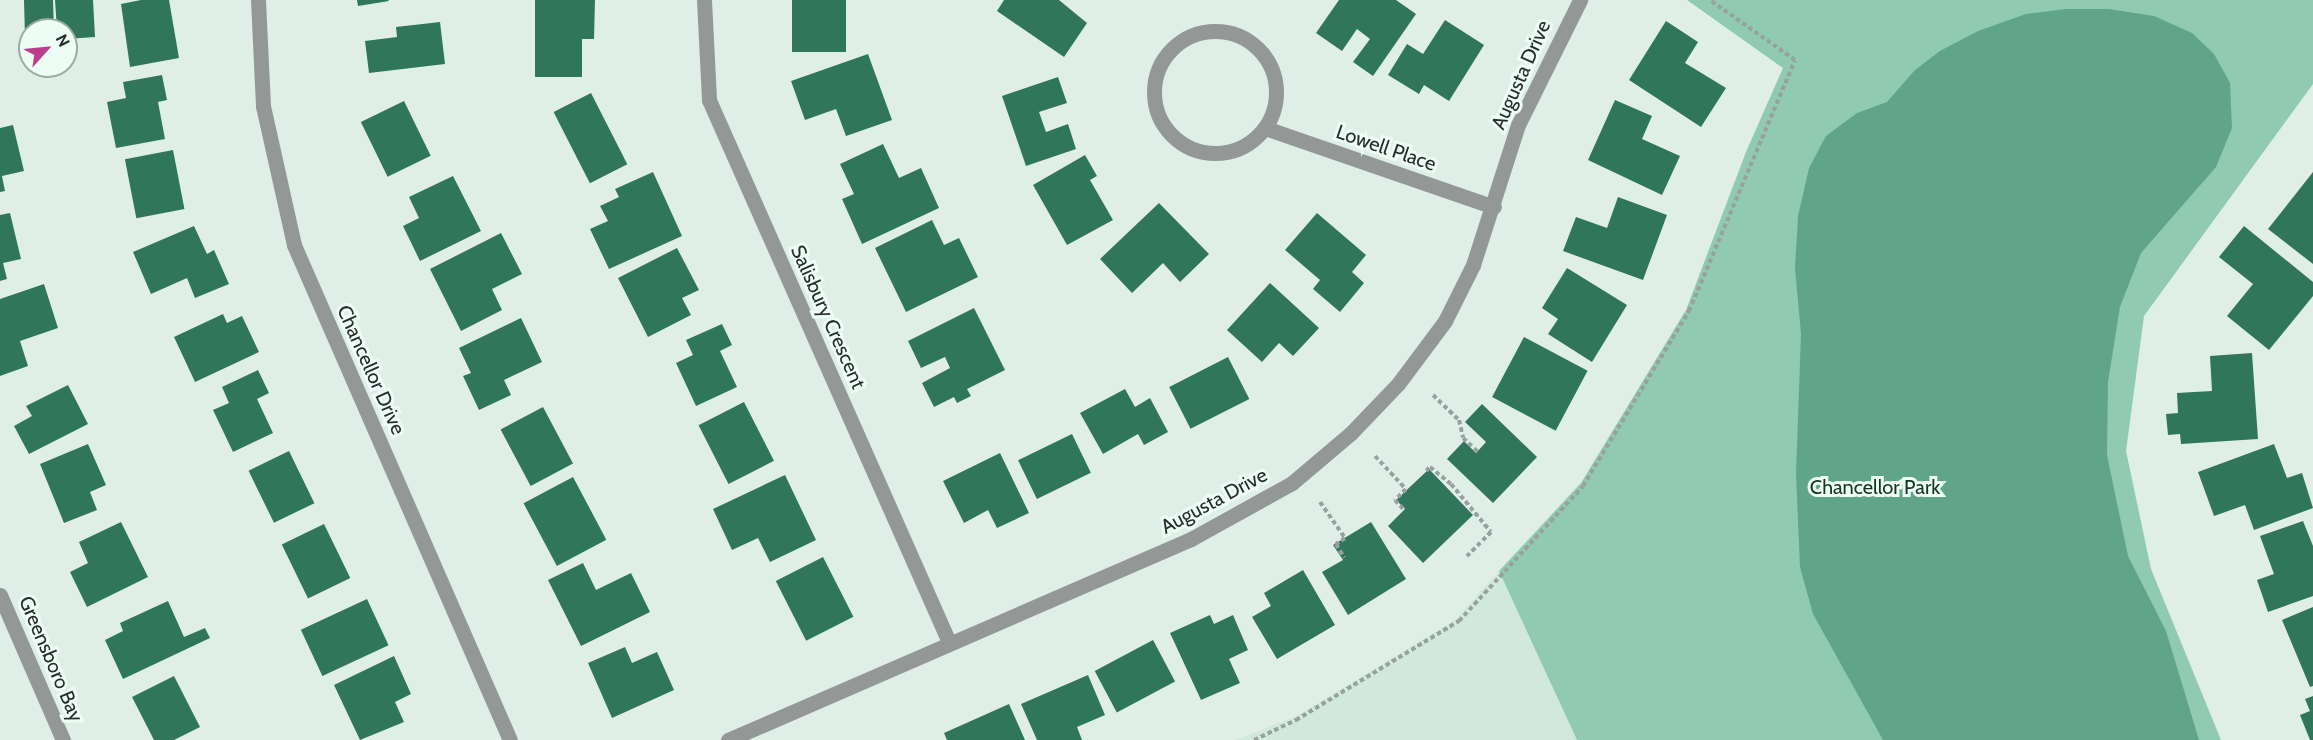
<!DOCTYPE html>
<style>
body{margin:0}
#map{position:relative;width:2313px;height:740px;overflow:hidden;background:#e0eee8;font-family:Cabin,sans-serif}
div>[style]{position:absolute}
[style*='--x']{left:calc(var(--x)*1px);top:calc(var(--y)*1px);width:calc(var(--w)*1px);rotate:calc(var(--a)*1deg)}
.built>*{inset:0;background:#d1e8dd}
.green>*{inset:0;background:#8fcab1}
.water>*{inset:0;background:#60a58a}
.building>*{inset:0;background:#30765c;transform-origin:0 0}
.path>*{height:4px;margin-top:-2px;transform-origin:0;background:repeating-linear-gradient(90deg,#97a19d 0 4.5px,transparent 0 7.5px)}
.minor>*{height:15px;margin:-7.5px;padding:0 7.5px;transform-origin:7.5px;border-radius:7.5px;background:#939896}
.minor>.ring{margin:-7.5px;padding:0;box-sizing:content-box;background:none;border:15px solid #939896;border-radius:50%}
span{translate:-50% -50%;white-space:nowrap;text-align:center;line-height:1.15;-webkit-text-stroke:6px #edfcf5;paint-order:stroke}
.street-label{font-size:20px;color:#282d2b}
.park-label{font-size:20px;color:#133327}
.north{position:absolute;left:18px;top:18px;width:60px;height:60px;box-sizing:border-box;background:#edfcf5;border:2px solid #9ea9a4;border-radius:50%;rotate:63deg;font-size:16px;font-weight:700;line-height:24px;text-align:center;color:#282d2b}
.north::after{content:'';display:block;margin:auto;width:21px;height:27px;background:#bc3d8b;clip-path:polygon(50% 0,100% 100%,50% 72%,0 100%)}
</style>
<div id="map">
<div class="built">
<i style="clip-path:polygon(1499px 571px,1577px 740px,1235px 740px,1297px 716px,1455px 620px)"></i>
</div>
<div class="green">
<i style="clip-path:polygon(1687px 0,2313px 0,2313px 84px,2144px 316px,2126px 451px,2151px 569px,2221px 740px,1577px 740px,1499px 571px,1581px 483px,1686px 310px,1746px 152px,1783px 68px)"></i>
</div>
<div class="water">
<i style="clip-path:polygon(2066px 9px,2109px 9px,2154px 16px,2192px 33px,2214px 54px,2230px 83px,2232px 128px,2216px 167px,2141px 253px,2120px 307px,2108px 382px,2107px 455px,2128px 556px,2166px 631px,2199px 740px,1883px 740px,1813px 614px,1800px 567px,1796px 474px,1801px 334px,1795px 268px,1798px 216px,1809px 168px,1826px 136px,1857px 113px,1887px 102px,1915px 70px,1940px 51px,1978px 31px,2026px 14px)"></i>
</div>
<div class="building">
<i style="clip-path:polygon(24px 0,53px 0,54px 30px,30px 30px,30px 37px,25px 37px)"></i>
<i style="clip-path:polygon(55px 0,93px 0,95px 37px,66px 39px,66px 30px,57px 30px)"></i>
<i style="clip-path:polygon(141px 0,169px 0,179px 58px,130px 67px,121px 4px)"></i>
<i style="clip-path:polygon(357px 0,388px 0,389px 1px,358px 6px)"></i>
<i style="clip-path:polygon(535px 0,595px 0,594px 39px,582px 39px,582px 77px,535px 77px)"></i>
<i style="left:792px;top:0;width:54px;height:52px"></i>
<i style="clip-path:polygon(1004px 0,1059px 0,1087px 23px,1064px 57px,997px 11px)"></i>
<i style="clip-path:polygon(1339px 0,1396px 0,1416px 14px,1373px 76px,1353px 62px,1370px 39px,1357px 29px,1342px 51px,1316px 33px)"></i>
<i style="clip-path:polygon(1445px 20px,1484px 45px,1449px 101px,1424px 85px,1419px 94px,1388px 75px,1407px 44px,1423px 54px)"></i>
<i style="clip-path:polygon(1666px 21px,1698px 42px,1685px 63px,1726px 88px,1701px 127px,1629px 80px)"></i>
<i style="clip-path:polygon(440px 22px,445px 64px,369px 73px,365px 41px,397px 37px,396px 27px)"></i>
<i style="clip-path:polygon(868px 54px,892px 120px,846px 136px,836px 109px,805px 120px,791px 81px)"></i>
<i style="clip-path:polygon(162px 75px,167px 100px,158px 102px,165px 139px,116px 148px,107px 102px,126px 98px,123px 82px)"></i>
<i style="clip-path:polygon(1058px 77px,1067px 103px,1039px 112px,1046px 132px,1068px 124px,1076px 149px,1026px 166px,1002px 96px)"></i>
<i style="left:591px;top:93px;width:80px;height:42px;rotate:63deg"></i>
<i style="clip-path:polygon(1615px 100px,1652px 116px,1642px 139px,1680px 156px,1662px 195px,1588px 160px)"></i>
<i style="left:404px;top:101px;width:61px;height:48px;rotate:64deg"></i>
<i style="clip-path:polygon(13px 125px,24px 171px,2px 176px,5px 191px,0 192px,0 128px)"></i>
<i style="clip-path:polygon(883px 144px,899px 178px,921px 168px,939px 208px,862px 244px,842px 199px,854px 194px,840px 164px)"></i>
<i style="left:173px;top:150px;width:60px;height:49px;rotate:79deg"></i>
<i style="clip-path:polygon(1085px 155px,1097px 176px,1090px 180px,1113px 220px,1067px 245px,1033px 185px)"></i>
<i style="clip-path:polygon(653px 172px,682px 236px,609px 269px,590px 229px,608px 221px,600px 206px,619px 197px,615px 189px)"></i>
<i style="clip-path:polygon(2313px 172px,2313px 264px,2268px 229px)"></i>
<i style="clip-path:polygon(453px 176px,481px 231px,420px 261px,403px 226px,419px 218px,409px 197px)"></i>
<i style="clip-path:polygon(1618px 197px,1667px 215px,1643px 280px,1563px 251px,1576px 217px,1607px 228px)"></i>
<i style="clip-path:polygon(1159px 203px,1209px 254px,1180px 282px,1163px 263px,1132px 293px,1100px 259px)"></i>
<i style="clip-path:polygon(10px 213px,21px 259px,3px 263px,7px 279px,0 281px,0 215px)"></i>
<i style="clip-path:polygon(1317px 213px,1366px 255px,1352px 272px,1364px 283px,1340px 312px,1313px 289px,1320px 280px,1285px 250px)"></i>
<i style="clip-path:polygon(932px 220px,944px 245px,959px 238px,978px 277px,906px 312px,875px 248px)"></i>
<i style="clip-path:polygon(194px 226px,207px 254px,214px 250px,229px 284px,195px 298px,187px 278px,151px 294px,133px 252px)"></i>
<i style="clip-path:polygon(2244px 226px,2313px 282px,2313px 296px,2269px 350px,2227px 316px,2253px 284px,2219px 257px)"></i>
<i style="clip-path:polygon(501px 233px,522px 274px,492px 289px,502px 310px,461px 331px,430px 269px)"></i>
<i style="clip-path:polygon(677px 248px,699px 290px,682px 298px,691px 315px,648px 337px,618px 278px)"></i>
<i style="clip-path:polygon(1567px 268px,1627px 305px,1592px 362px,1548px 334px,1558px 319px,1542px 308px)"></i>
<i style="clip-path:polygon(1270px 283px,1319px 328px,1293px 356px,1279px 343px,1262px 362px,1227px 330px)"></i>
<i style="clip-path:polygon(44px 284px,58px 328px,20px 341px,28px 366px,0 376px,0 299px)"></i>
<i style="clip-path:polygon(974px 308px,1005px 370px,967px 389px,971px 396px,957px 403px,954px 397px,934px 407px,922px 383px,950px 368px,945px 357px,921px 368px,908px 341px)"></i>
<i style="clip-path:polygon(223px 314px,227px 323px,242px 316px,259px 352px,195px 382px,174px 337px)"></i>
<i style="clip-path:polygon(521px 318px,542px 362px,504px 380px,511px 395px,479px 410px,463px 376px,471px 373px,459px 348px)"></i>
<i style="clip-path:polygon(722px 324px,732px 345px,720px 351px,737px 387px,696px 406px,676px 363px,693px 355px,686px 340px)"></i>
<i style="left:1524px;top:337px;width:72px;height:68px;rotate:28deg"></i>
<i style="clip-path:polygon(2252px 353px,2258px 439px,2181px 444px,2180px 434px,2168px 435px,2166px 414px,2178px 413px,2177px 393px,2212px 391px,2210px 356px)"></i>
<i style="left:1228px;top:357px;width:47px;height:66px;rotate:63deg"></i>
<i style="clip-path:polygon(258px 370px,269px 393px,257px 399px,273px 433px,233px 452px,213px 410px,229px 403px,222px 387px)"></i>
<i style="clip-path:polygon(68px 385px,88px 424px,29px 454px,14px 426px,32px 416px,26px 406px)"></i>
<i style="clip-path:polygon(1125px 389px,1135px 407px,1150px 398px,1168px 432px,1144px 445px,1138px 434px,1103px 454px,1080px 413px)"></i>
<i style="left:744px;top:402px;width:66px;height:51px;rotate:63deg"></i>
<i style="clip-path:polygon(1482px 404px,1537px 457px,1493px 503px,1447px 459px,1464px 441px,1476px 453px,1486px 442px,1465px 422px)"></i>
<i style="left:543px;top:407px;width:64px;height:48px;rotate:62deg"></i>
<i style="left:1072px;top:434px;width:43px;height:60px;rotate:64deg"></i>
<i style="clip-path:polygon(88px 444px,106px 485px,90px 492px,97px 510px,64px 523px,40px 464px)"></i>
<i style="clip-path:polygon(2274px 444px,2287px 478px,2302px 473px,2313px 508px,2254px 530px,2245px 505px,2214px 516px,2198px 472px)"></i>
<i style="left:289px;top:451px;width:58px;height:45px;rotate:64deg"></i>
<i style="clip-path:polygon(1000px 453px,1029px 513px,997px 528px,988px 510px,964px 523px,943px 481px)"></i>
<i style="clip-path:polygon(1429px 469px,1473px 515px,1423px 563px,1388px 526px,1405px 509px,1396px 500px)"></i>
<i style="clip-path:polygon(785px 475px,816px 540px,770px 562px,758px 538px,732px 550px,713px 509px)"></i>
<i style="left:573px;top:477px;width:71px;height:56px;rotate:62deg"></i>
<i style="clip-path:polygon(2303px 521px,2313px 546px,2313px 596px,2268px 612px,2257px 580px,2274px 574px,2260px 536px)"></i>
<i style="clip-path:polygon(121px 522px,148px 577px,87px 607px,70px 572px,88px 563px,79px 542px)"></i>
<i style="clip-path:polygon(1371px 522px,1406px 579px,1348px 615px,1322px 572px,1343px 560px,1333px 545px)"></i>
<i style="left:324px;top:524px;width:60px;height:47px;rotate:64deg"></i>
<i style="left:823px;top:557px;width:67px;height:53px;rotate:63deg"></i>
<i style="clip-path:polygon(583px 563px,596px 590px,631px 573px,650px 612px,581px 646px,548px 580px)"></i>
<i style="clip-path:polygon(1303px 570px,1335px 625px,1277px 659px,1252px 617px,1271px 606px,1264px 593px)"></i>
<i style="left:367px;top:599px;width:51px;height:73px;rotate:65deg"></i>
<i style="clip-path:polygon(168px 601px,184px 637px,205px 628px,210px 638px,123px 679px,105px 640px,123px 631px,120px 623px)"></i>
<i style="clip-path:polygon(2313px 607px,2313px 686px,2310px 687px,2282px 620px)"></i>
<i style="clip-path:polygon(1210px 615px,1214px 624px,1233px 615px,1248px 650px,1229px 659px,1240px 683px,1201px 700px,1170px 633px)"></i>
<i style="left:1153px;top:640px;width:47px;height:66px;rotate:62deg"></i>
<i style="clip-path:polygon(625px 647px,632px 663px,657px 652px,674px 690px,612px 718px,588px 663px)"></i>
<i style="clip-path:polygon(394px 656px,411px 694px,395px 702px,404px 722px,360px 740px,334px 685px)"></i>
<i style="clip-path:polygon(1088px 675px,1105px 715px,1077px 727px,1082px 740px,1037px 740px,1021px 704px)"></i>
<i style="clip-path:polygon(174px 676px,200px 727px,174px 740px,154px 740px,132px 697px)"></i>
<i style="clip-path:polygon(2313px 696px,2313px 740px,2310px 740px,2300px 715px,2310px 711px,2305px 699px)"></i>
<i style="clip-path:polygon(1009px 704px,1025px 740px,947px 740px,944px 733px)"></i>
</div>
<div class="path">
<i style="--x:1433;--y:395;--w:36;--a:44"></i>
<i style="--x:1459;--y:420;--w:18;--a:77"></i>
<i style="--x:1463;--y:438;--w:21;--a:43"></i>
<i style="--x:1375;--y:456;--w:45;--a:46.8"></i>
<i style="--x:1406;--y:489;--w:16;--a:135"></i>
<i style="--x:1395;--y:500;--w:13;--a:48"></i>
<i style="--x:1426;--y:471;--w:6;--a:-45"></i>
<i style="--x:1430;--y:467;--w:27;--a:39"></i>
<i style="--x:1451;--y:484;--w:62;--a:50.2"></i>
<i style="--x:1491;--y:532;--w:34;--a:135"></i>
<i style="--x:1320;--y:502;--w:44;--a:55.2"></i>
<i style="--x:1345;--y:538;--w:11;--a:146"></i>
<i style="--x:1336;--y:544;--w:16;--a:60"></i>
<i style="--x:1254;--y:740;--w:47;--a:-25.5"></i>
<i style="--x:1296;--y:720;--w:191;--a:-31.3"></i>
<i style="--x:1459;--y:621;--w:183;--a:-47.4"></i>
<i style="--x:1583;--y:486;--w:205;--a:-58.8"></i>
<i style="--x:1689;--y:311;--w:272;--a:-67.1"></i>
<i style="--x:1795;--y:60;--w:104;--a:-144.8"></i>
</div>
<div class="minor">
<i style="--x:258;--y:0;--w:106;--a:87.3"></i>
<i style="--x:263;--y:106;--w:142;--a:77.4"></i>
<i style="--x:294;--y:245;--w:540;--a:66.43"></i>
<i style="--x:704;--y:0;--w:100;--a:87.1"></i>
<i style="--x:709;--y:100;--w:593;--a:66.12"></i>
<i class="ring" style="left:1154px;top:31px;width:107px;height:107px"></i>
<i style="--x:1265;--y:128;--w:242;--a:19"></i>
<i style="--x:0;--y:595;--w:158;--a:66.5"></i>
<i style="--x:728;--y:740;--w:505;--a:-23.47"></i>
<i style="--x:1191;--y:539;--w:115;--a:-29"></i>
<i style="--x:1292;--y:483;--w:77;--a:-40.3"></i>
<i style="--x:1351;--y:433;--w:68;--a:-46.2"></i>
<i style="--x:1398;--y:384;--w:79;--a:-53.3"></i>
<i style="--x:1445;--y:321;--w:63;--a:-63.4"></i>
<i style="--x:1473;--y:265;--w:147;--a:-72.2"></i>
<i style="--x:1518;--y:125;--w:140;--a:-63.6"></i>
</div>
<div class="street-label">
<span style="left:1521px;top:75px;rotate:-66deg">Augusta Drive</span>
<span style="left:1386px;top:148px;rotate:19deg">Lowell Place</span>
<span style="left:828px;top:317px;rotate:66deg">Salisbury Crescent</span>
<span style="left:371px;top:370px;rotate:66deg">Chancellor Drive</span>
<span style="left:1214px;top:501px;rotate:-28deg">Augusta Drive</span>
<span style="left:51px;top:659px;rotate:67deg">Greensboro Bay</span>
</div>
<div class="park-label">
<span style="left:1875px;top:487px">Chancellor Park</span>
</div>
<div class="north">N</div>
</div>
